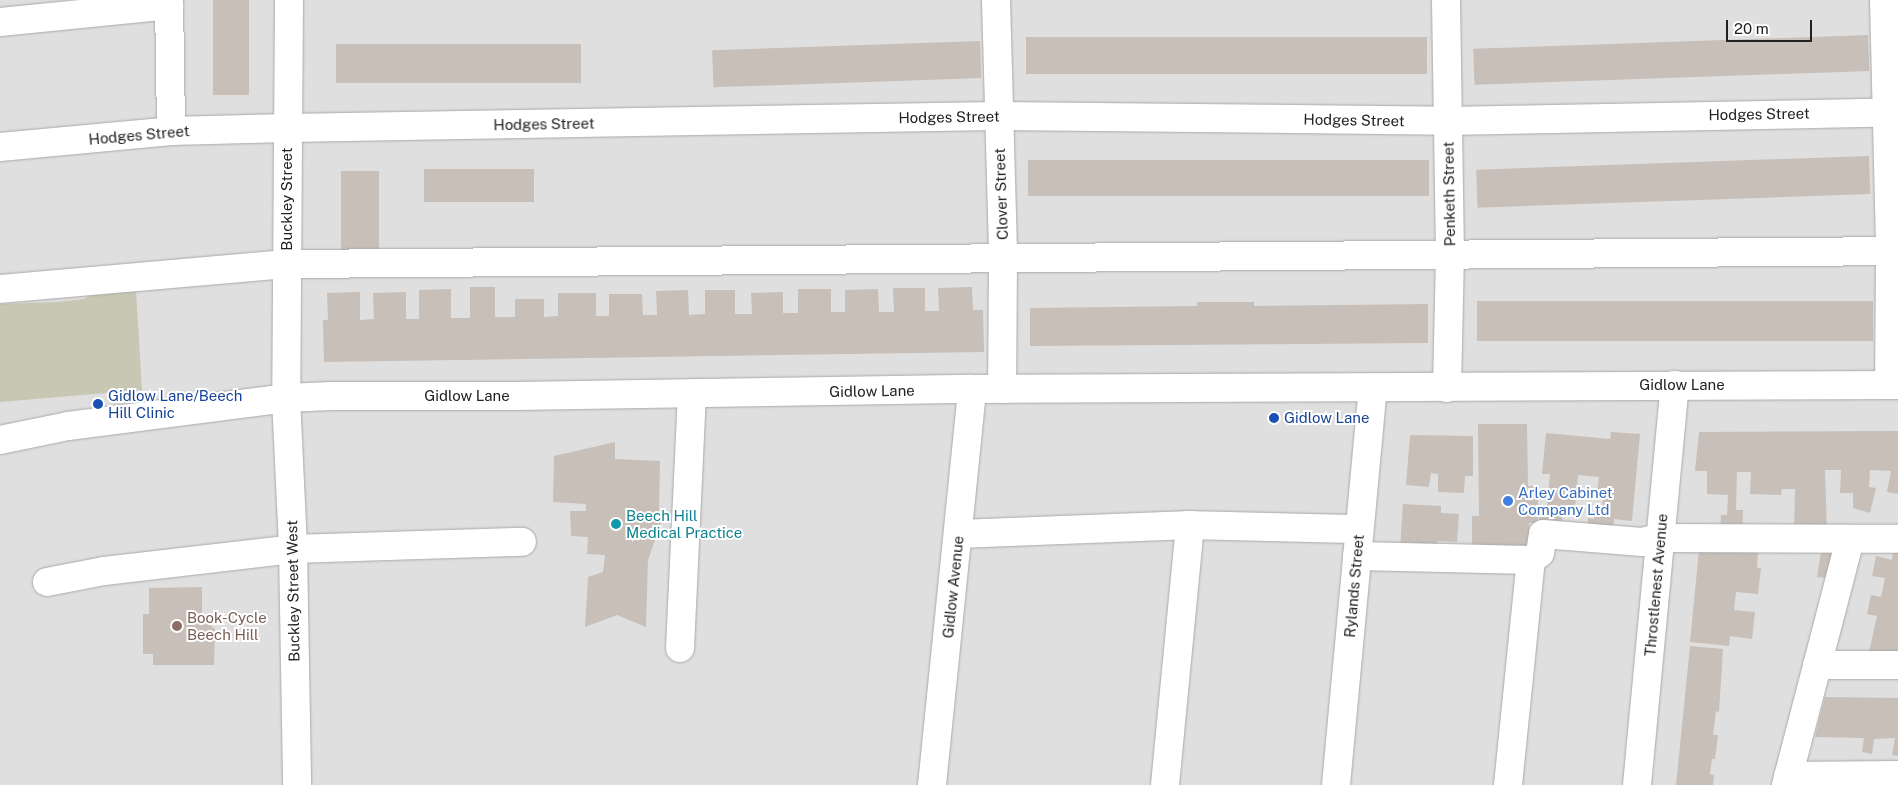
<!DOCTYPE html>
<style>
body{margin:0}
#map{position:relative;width:1898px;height:785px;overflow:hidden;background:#f2efe9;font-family:"Public Sans",sans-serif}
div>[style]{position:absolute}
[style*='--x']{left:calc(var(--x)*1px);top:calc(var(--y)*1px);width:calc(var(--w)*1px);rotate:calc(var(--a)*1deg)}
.residential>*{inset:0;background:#e0dfdf;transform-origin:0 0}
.construction>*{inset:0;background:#c7c7b4}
.building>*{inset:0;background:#c7bfb8;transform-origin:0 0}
.roads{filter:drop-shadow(0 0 1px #a9a9a9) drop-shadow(0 0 1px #a9a9a9)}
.minor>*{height:28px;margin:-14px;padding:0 14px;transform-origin:14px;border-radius:14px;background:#fff}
.dots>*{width:14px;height:14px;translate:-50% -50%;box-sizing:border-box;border:2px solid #fff;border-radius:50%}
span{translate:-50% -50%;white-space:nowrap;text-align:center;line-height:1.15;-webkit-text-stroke:4px #fff;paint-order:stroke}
.street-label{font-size:15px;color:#222}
.transit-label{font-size:15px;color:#164399}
.left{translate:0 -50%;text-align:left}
.shop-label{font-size:15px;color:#366cbe}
.culture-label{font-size:15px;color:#0d838f}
.education-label{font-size:15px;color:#785e54}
.scale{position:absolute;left:1726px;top:20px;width:86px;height:22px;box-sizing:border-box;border:2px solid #222;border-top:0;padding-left:6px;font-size:15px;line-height:18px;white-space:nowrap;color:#222;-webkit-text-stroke:4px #fff;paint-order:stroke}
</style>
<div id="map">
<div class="residential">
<i style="left:0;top:0;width:1898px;height:785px"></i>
</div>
<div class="construction">
<i style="clip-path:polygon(136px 290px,142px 390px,0 402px,0 304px,58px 302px,84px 299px,91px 295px)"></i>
</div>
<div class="building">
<i style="left:213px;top:0;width:36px;height:95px"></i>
<i style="left:1868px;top:35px;width:36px;height:395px;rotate:88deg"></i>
<i style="left:1427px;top:37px;width:37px;height:401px;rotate:90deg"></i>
<i style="left:980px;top:41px;width:37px;height:268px;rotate:88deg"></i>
<i style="left:581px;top:44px;width:39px;height:245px;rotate:90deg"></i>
<i style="left:1869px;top:156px;width:38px;height:393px;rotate:88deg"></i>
<i style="left:1429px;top:160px;width:36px;height:401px;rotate:90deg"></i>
<i style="left:424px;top:169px;width:110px;height:33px"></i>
<i style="left:341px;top:171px;width:38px;height:83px"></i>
<i style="clip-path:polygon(470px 287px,495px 287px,495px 317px,515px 317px,515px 299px,544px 299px,544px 317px,558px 316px,558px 293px,596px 293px,596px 316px,609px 316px,609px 294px,642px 294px,643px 315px,657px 315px,656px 291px,688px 290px,689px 315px,705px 314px,705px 290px,735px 290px,735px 314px,752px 314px,751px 293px,783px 292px,783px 313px,798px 313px,798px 289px,831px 289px,831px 312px,845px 312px,845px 290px,878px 289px,879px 312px,894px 312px,893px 288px,925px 288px,925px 311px,939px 311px,938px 288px,972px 287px,973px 310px,983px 310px,984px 352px,324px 362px,323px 320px,328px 320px,327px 293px,360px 292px,360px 320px,374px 319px,373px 293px,406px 292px,406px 319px,419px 319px,419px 290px,451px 289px,451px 318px,470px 318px)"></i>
<i style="left:1873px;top:301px;width:40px;height:396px;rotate:90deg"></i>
<i style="clip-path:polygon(1197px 302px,1254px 302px,1254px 306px,1428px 304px,1428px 343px,1030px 346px,1030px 308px,1197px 306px)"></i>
<i style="clip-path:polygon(1478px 424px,1527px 424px,1528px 486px,1538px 486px,1538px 523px,1529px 523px,1529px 552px,1472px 552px,1472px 516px,1479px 516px)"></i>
<i style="clip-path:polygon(1898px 431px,1898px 494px,1887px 492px,1891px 471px,1870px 470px,1869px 487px,1876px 488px,1870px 513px,1853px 508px,1853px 493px,1840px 493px,1841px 470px,1825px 470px,1827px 532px,1794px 531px,1795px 489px,1782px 489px,1781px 495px,1750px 494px,1751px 472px,1737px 472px,1736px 510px,1743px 510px,1742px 536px,1720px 535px,1721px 515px,1727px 515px,1728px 495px,1707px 494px,1707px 471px,1695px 471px,1699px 432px)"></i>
<i style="clip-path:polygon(1611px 432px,1640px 434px,1632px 521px,1614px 519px,1612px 538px,1587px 535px,1588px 518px,1594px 519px,1594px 512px,1602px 513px,1603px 494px,1597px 494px,1599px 477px,1578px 475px,1575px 508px,1563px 507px,1561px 532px,1538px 529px,1540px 506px,1547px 507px,1550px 474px,1542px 474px,1546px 433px,1610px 439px)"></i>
<i style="clip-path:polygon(1410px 435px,1473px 436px,1473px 476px,1465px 476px,1464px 493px,1438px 492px,1438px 474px,1431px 473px,1429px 487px,1406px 485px)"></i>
<i style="clip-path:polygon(615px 442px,615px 459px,660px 461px,659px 512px,665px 512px,648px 560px,646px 627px,617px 615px,585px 627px,588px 577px,603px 572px,605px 555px,587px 554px,588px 537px,571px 536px,570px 511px,586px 511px,586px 504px,553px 502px,554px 456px)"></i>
<i style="clip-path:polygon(1403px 504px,1441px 506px,1441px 513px,1459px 514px,1457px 542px,1437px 541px,1437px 548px,1400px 549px)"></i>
<i style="clip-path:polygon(1699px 550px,1758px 551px,1757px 568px,1761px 568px,1758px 594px,1736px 592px,1734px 610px,1755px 612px,1752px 639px,1730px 636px,1729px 646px,1690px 642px)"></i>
<i style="clip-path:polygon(1893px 551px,1898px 551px,1898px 651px,1869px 652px,1877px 616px,1867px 614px,1871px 595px,1881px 597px,1885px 578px,1872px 576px,1876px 556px,1892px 560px)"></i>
<i style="clip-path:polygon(1821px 552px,1840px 552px,1836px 579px,1817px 577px)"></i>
<i style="clip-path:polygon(202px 587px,202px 622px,206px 622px,215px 629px,214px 665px,153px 665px,153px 654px,143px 654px,143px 614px,149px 614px,149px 588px)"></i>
<i style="clip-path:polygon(1690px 646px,1723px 649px,1719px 712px,1716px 711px,1713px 735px,1718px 735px,1715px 759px,1712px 759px,1710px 774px,1714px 775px,1713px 785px,1676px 785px)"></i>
<i style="clip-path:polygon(1825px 697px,1898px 698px,1898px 756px,1892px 755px,1895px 738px,1874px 739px,1872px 754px,1862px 752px,1864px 738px,1815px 737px)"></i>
</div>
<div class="roads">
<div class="minor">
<i style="--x:169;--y:0;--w:131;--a:89.1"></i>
<i style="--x:289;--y:0;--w:398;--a:90.4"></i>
<i style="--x:286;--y:398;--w:151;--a:87.3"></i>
<i style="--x:293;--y:549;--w:236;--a:89"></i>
<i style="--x:996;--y:0;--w:258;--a:88.4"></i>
<i style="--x:1003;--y:258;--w:131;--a:90.4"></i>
<i style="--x:1446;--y:0;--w:255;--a:89.1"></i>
<i style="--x:1450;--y:255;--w:133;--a:91.3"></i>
<i style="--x:1884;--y:0;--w:250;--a:88.6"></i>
<i style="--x:1890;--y:250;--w:135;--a:90.4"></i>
<i style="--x:0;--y:22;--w:170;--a:-5.7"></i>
<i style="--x:0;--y:147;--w:172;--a:-5.3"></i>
<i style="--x:171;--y:131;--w:116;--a:-1.5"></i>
<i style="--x:287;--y:128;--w:711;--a:-0.97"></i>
<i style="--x:998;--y:116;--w:449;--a:0.6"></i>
<i style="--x:1447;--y:121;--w:451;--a:-1.1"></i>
<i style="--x:0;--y:289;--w:288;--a:-5"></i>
<i style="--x:287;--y:264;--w:1611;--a:-0.46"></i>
<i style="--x:0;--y:440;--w:69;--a:-11.6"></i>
<i style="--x:68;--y:426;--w:220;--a:-7.3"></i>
<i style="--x:286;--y:398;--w:45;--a:-2.5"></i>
<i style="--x:331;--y:396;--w:185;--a:0"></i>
<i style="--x:516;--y:396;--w:456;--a:-0.9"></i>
<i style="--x:972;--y:389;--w:926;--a:-0.25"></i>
<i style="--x:959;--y:534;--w:231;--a:-2.2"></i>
<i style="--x:1357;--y:556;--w:174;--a:1.3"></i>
<i style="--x:1531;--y:560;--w:11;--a:-38"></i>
<i style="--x:1540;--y:553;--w:19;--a:-81"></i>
<i style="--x:1543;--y:534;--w:99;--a:4.6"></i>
<i style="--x:1642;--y:542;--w:18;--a:-13"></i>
<i style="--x:1660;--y:538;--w:238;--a:0.2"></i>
<i style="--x:47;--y:582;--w:58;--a:-10.9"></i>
<i style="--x:104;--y:571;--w:190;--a:-6.6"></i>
<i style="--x:293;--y:549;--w:229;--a:-1.8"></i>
<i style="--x:680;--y:648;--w:255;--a:-87.3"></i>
<i style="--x:1817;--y:665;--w:81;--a:0"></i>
<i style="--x:1788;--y:776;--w:110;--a:-0.5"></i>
<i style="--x:932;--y:785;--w:398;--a:-84.2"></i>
<i style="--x:1165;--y:785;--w:261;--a:-84.5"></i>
<i style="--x:1190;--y:525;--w:169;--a:1.4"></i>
<i style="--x:1336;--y:785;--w:399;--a:-84.7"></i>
<i style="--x:1508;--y:785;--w:226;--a:-84.2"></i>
<i style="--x:1637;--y:785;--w:402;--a:-84.6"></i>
<i style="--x:1786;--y:785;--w:254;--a:-75.4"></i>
</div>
</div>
<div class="dots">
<i style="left:98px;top:404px;background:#1a4fb4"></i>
<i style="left:1274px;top:418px;background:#1a4fb4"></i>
<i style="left:1508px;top:501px;background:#3f7fe0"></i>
<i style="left:616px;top:524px;background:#0f9aa8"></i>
<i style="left:177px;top:626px;background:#8d6e63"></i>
</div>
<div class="street-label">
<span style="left:1759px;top:114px;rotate:-1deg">Hodges Street</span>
<span style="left:949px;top:117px;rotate:-1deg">Hodges Street</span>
<span style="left:1354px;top:120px;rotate:1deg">Hodges Street</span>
<span style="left:544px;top:124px;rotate:-1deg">Hodges Street</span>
<span style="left:139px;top:135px;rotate:-5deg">Hodges Street</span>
<span style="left:1001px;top:194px;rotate:-92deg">Clover Street</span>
<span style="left:1449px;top:194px;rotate:-91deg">Penketh Street</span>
<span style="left:287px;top:199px;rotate:-90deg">Buckley Street</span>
<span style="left:1682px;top:385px">Gidlow Lane</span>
<span style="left:872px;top:391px;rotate:-1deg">Gidlow Lane</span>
<span style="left:467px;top:396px">Gidlow Lane</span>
<span style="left:1656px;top:585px;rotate:-85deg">Throstlenest Avenue</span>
<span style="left:1354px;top:586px;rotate:-85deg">Rylands Street</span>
<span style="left:953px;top:587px;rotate:-84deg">Gidlow Avenue</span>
<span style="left:293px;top:591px;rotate:-91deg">Buckley Street West</span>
</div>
<div class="transit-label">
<span class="left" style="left:108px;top:404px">Gidlow Lane/Beech<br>Hill Clinic</span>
<span class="left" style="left:1284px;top:418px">Gidlow Lane</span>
</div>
<div class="shop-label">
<span class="left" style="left:1518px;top:501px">Arley Cabinet<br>Company Ltd</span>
</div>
<div class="culture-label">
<span class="left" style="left:626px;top:524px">Beech Hill<br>Medical Practice</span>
</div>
<div class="education-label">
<span class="left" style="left:187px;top:626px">Book-Cycle<br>Beech Hill</span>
</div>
<div class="scale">20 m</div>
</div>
